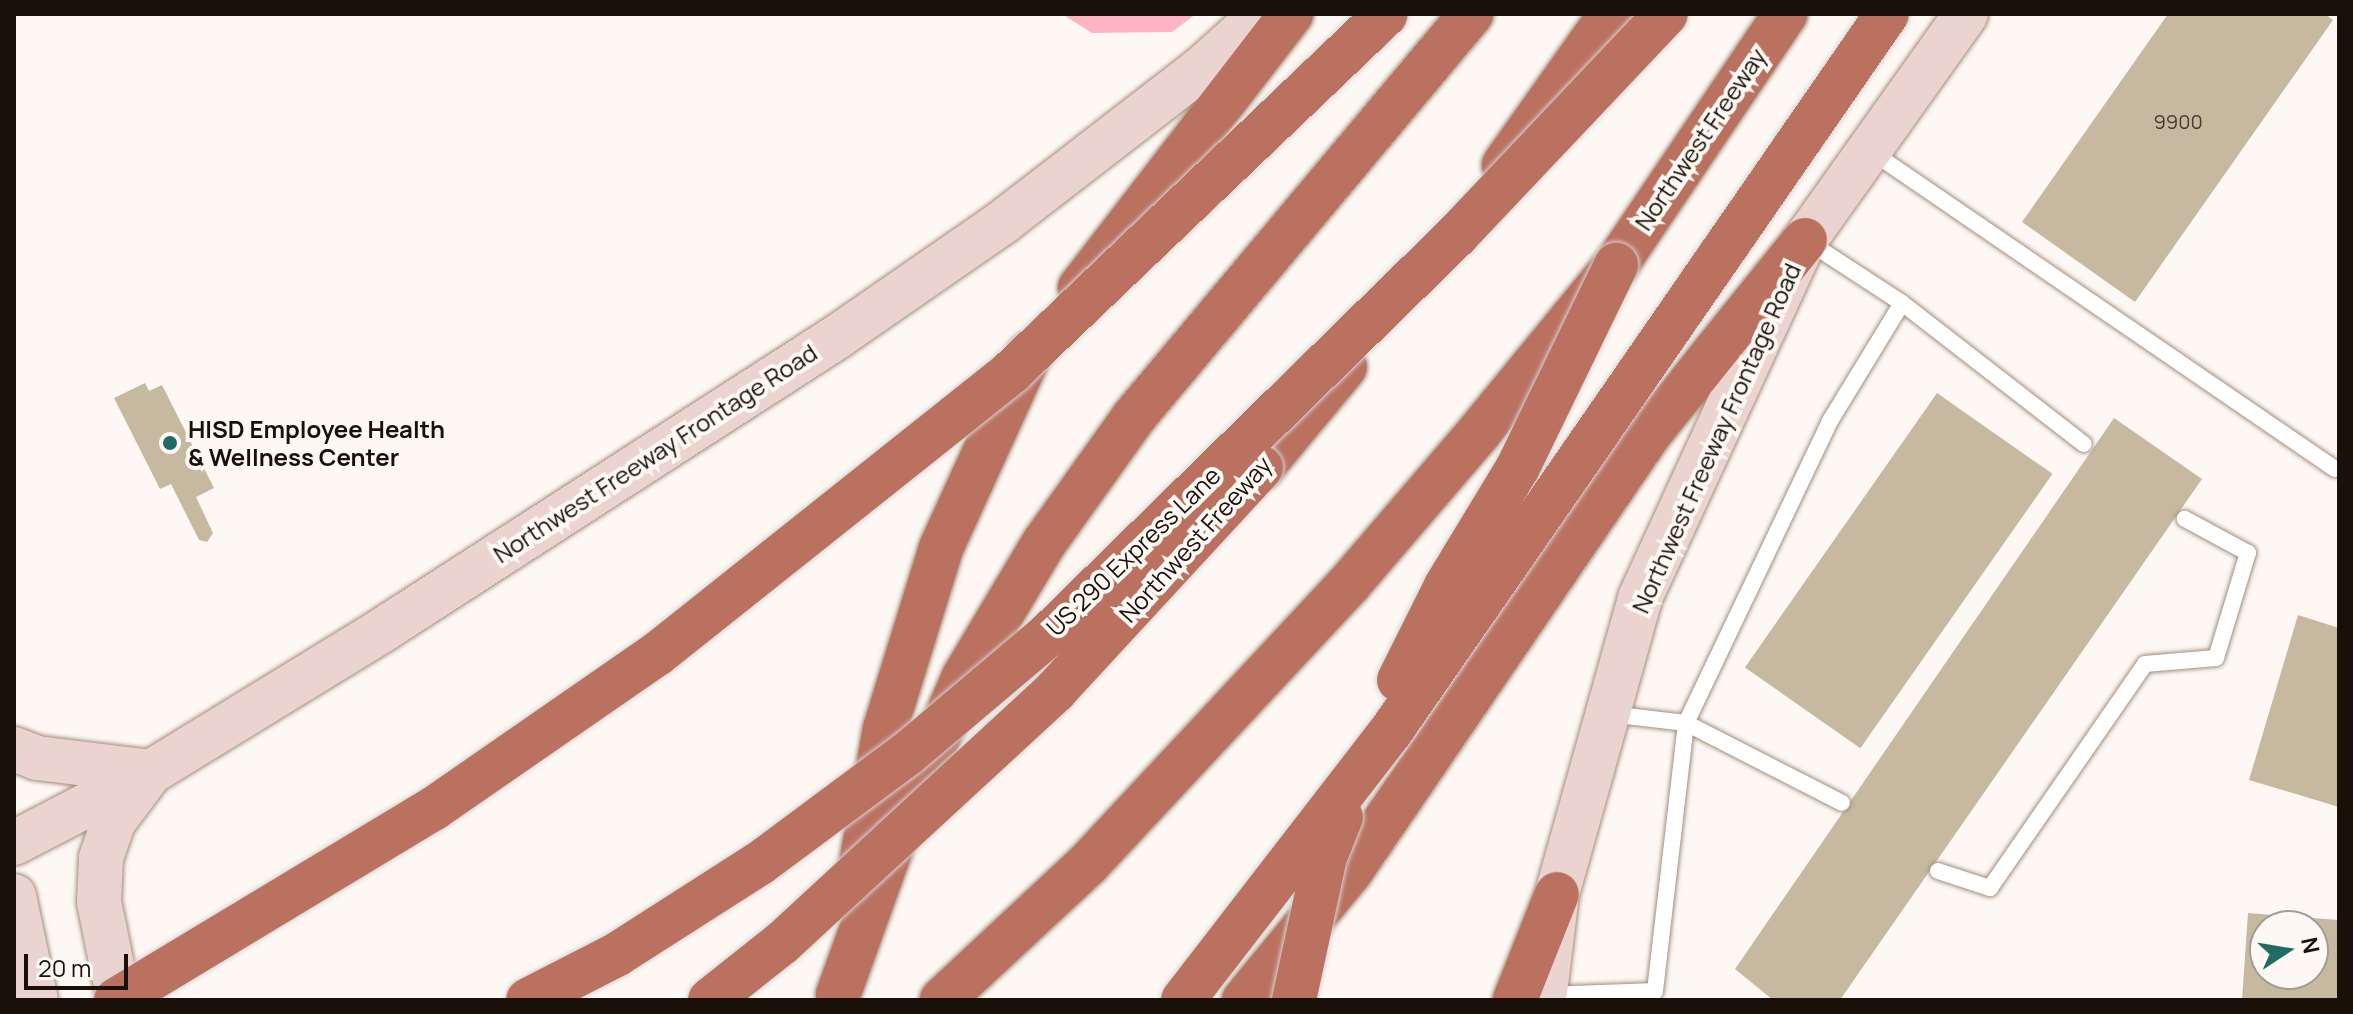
<!DOCTYPE html>
<style>
body{margin:0}
#map{position:relative;width:2353px;height:1014px;overflow:hidden;background:#fdf8f4;font-family:Manrope,sans-serif}
div>[style]{position:absolute}
[style*='--x']{left:calc(var(--x)*1px);top:calc(var(--y)*1px);width:calc(var(--w)*1px);rotate:calc(var(--a)*1deg)}
.green>*{inset:0;background:#feb5c1}
.building>*{inset:0;background:#c6b9a0;transform-origin:0 0}
.roads{filter:drop-shadow(0 0 2px #a48d7c) drop-shadow(0 0 2px #a48d7c)}
.service>*{height:16px;margin:-8px;padding:0 8px;transform-origin:8px;border-radius:8px;background:#fff}
.secondary>*{height:44px;margin:-22px;padding:0 22px;transform-origin:22px;border-radius:22px;background:#ebd4cf}
.motorway>*{height:44px;margin:-22px;padding:0 22px;transform-origin:22px;border-radius:22px;background:#bb7160}
.bridges{filter:drop-shadow(0 0 2px #d5d4d3) drop-shadow(0 0 2px #d5d4d3)}
.motorway-bridge>*{height:44px;margin:-22px;padding:0 22px;transform-origin:22px;border-radius:22px;background:#bb7160}
.dots>*{width:22px;height:22px;translate:-50% -50%;box-sizing:border-box;border:4px solid #fdf8f4;border-radius:50%}
span{translate:-50% -50%;white-space:nowrap;text-align:center;line-height:1.15;-webkit-text-stroke:8px #fdf8f4;paint-order:stroke}
.number-label{font-size:20px;color:#443a2f}
.number-label span{-webkit-text-stroke-width:0}
.street-label{font-size:24px;color:#181009}
.poi-label{font-size:24px;color:#181009;font-weight:700}
.left{translate:0 -50%;text-align:left}
.frame{position:absolute;inset:0;border:16px solid #181009;pointer-events:none}
.north{position:absolute;left:2249px;top:910px;width:80px;height:80px;box-sizing:border-box;background:#fdf8f4;border:2px solid #a19b96;border-radius:50%;rotate:78deg;font-size:22px;font-weight:700;line-height:32px;text-align:center;color:#181009}
.north::after{content:'';display:block;margin:auto;width:28px;height:36px;background:#206b65;clip-path:polygon(50% 0,100% 100%,50% 72%,0 100%)}
.scale{position:absolute;left:24px;top:954px;width:104px;height:36px;box-sizing:border-box;border:4px solid #181009;border-top:0;padding-left:10px;font-size:24px;line-height:28px;white-space:nowrap;color:#181009;-webkit-text-stroke:6px #fdf8f4;paint-order:stroke}
</style>
<div id="map">
<div class="green">
<i style="clip-path:polygon(1062px 14px,1196px 14px,1172px 32px,1092px 33px)"></i>
</div>
<div class="building">
<i style="clip-path:polygon(2168px 14px,2325px 14px,2333px 20px,2135px 302px,2022px 222px)"></i>
<i style="clip-path:polygon(145px 383px,149px 391px,162px 385px,214px 488px,196px 497px,213px 533px,207px 542px,199px 540px,171px 484px,160px 489px,114px 398px)"></i>
<i style="left:1937px;top:393px;width:141px;height:335px;rotate:35deg"></i>
<i style="clip-path:polygon(2114px 418px,2202px 479px,1840px 1000px,1773px 1000px,1735px 969px)"></i>
<i style="clip-path:polygon(2298px 615px,2339px 628px,2339px 807px,2249px 780px)"></i>
<i style="clip-path:polygon(evenodd,2248px 913px,2339px 920px,2339px 1000px,2242px 1000px,2248px 913px,2265px 926px,2313px 926px,2313px 974px,2265px 974px,2265px 926px)"></i>
</div>
<div class="roads">
<div class="service">
<i style="--x:1872;--y:152;--w:561;--a:34.4"></i>
<i style="--x:1902;--y:303;--w:230;--a:37.8"></i>
<i style="--x:1609;--y:714;--w:78;--a:6.7"></i>
<i style="--x:1686;--y:723;--w:335;--a:-64.5"></i>
<i style="--x:1830;--y:421;--w:138;--a:-58.6"></i>
<i style="--x:1902;--y:303;--w:113;--a:-146.9"></i>
<i style="--x:1938;--y:871;--w:55;--a:18.1"></i>
<i style="--x:1990;--y:888;--w:272;--a:-55.3"></i>
<i style="--x:2145;--y:664;--w:71;--a:-4.8"></i>
<i style="--x:2216;--y:658;--w:110;--a:-73.1"></i>
<i style="--x:2248;--y:553;--w:72;--a:-151.6"></i>
<i style="--x:1546;--y:995;--w:109;--a:-2.1"></i>
<i style="--x:1655;--y:991;--w:270;--a:-83.4"></i>
<i style="--x:1686;--y:723;--w:175;--a:27.1"></i>
</div>
<div class="secondary">
<i style="--x:14;--y:749;--w:25;--a:21"></i>
<i style="--x:37;--y:758;--w:115;--a:7"></i>
<i style="--x:14;--y:843;--w:154;--a:-27.4"></i>
<i style="--x:151;--y:772;--w:270;--a:-31.5"></i>
<i style="--x:381;--y:631;--w:543;--a:-32.81"></i>
<i style="--x:837;--y:337;--w:202;--a:-34.7"></i>
<i style="--x:1003;--y:222;--w:250;--a:-37.7"></i>
<i style="--x:1201;--y:69;--w:82;--a:-42"></i>
<i style="--x:14;--y:896;--w:106;--a:78.1"></i>
<i style="--x:119;--y:1000;--w:100;--a:-101.5"></i>
<i style="--x:99;--y:902;--w:44;--a:-87.4"></i>
<i style="--x:101;--y:858;--w:39;--a:-71"></i>
<i style="--x:114;--y:821;--w:55;--a:-53.1"></i>
<i style="--x:1544;--y:1000;--w:107;--a:-83"></i>
<i style="--x:1557;--y:894;--w:307;--a:-74.3"></i>
<i style="--x:1640;--y:598;--w:394;--a:-65.3"></i>
<i style="--x:1805;--y:240;--w:277;--a:-54.5"></i>
</div>
<div class="motorway">
<i style="--x:1504;--y:165;--w:185;--a:-54.7"></i>
<i style="--x:1080;--y:288;--w:346;--a:-52.4"></i>
<i style="--x:1261;--y:468;--w:131;--a:-50.3"></i>
<i style="--x:859;--y:876;--w:149;--a:-80"></i>
<i style="--x:885;--y:729;--w:189;--a:-72.8"></i>
<i style="--x:941;--y:548;--w:212;--a:-65.5"></i>
<i style="--x:838;--y:995;--w:168;--a:-70.2"></i>
<i style="--x:895;--y:837;--w:174;--a:-66.7"></i>
<i style="--x:964;--y:677;--w:156;--a:-59.2"></i>
<i style="--x:1044;--y:543;--w:153;--a:-54.5"></i>
<i style="--x:1133;--y:418;--w:527;--a:-50.08"></i>
<i style="--x:942;--y:1000;--w:200;--a:-43"></i>
<i style="--x:1088;--y:864;--w:383;--a:-47"></i>
<i style="--x:1349;--y:584;--w:201;--a:-49.4"></i>
<i style="--x:1480;--y:431;--w:215;--a:-50.7"></i>
<i style="--x:1616;--y:265;--w:303;--a:-56"></i>
<i style="--x:1244;--y:1000;--w:166;--a:-50.4"></i>
<i style="--x:1350;--y:872;--w:530;--a:-55.68"></i>
<i style="--x:1649;--y:434;--w:249;--a:-51.2"></i>
<i style="--x:1515;--y:1000;--w:114;--a:-68.4"></i>
</div>
</div>
<div class="bridges">
<div class="motorway-bridge">
<i style="--x:1399;--y:680;--w:105;--a:-63.4"></i>
<i style="--x:1446;--y:586;--w:139;--a:-58.8"></i>
<i style="--x:1518;--y:467;--w:225;--a:-64.1"></i>
<i style="--x:116;--y:1000;--w:370;--a:-31.1"></i>
<i style="--x:433;--y:809;--w:272;--a:-34.7"></i>
<i style="--x:657;--y:654;--w:453;--a:-38.5"></i>
<i style="--x:1011;--y:372;--w:518;--a:-43.67"></i>
<i style="--x:528;--y:1000;--w:99;--a:-27.1"></i>
<i style="--x:616;--y:955;--w:171;--a:-32.6"></i>
<i style="--x:760;--y:863;--w:183;--a:-36.6"></i>
<i style="--x:907;--y:754;--w:187;--a:-40.2"></i>
<i style="--x:1050;--y:633;--w:569;--a:-44.36"></i>
<i style="--x:1457;--y:235;--w:304;--a:-46.6"></i>
<i style="--x:710;--y:1000;--w:92;--a:-38.4"></i>
<i style="--x:782;--y:943;--w:372;--a:-42.7"></i>
<i style="--x:1055;--y:691;--w:304;--a:-47.3"></i>
<i style="--x:1183;--y:1000;--w:340;--a:-52.3"></i>
<i style="--x:1391;--y:731;--w:872;--a:-55.33"></i>
<i style="--x:1294;--y:1000;--w:146;--a:-77.8"></i>
<i style="--x:1325;--y:857;--w:43;--a:-68.2"></i>
</div>
</div>
<div class="dots">
<i style="left:170px;top:443px;background:#206b65"></i>
</div>
<div class="number-label">
<span style="left:2178px;top:121px">9900</span>
</div>
<div class="street-label">
<span style="left:1700px;top:139px;rotate:-56deg">Northwest Freeway</span>
<span style="left:1716px;top:438px;rotate:-66deg">Northwest Freeway Frontage Road</span>
<span style="left:655px;top:453px;rotate:-33deg">Northwest Freeway Frontage Road</span>
<span style="left:1195px;top:539px;rotate:-48deg">Northwest Freeway</span>
<span style="left:1133px;top:551px;rotate:-44deg">US 290 Express Lane</span>
</div>
<div class="poi-label">
<span class="left" style="left:188px;top:443px">HISD Employee Health<br>&amp; Wellness Center</span>
</div>
<div class="frame"></div>
<div class="north">N</div>
<div class="scale">20 m</div>
</div>
